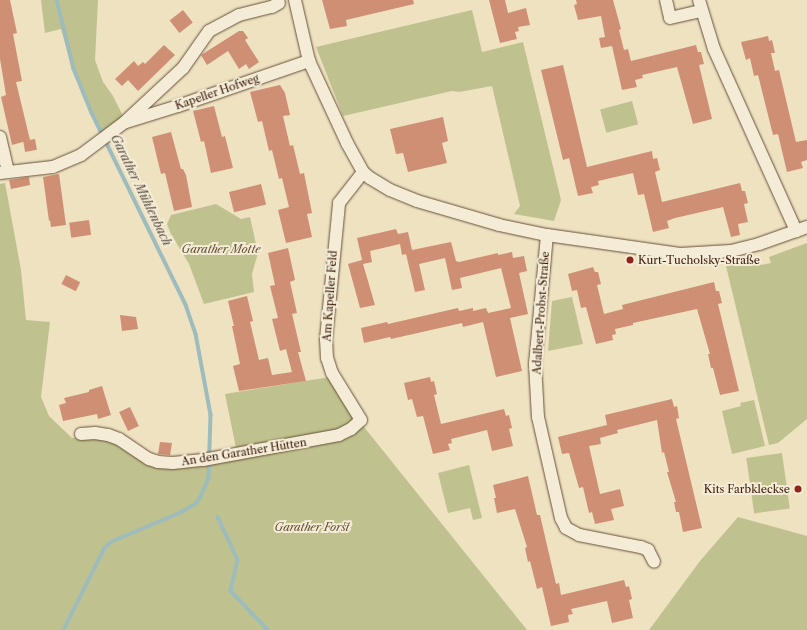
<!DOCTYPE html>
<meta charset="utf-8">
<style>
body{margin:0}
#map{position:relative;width:807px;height:630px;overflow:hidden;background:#eee2c1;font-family:"Libre Caslon Text",serif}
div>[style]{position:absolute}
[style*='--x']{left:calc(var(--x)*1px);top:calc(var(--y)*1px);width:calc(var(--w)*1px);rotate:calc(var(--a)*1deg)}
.green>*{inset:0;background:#bfc28e;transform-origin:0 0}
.stream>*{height:3.5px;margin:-1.75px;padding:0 1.75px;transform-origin:1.75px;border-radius:1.75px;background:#9ebcbc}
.building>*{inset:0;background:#cf8f75;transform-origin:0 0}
.roads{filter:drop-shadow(0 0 1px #674e37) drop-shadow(0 0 1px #674e37)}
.street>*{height:12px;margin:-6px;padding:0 6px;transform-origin:6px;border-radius:6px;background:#f4ecd7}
.dots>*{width:11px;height:11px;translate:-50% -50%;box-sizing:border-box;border:2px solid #f4ecd7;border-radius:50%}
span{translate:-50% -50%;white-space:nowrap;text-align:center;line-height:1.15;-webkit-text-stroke:4px #f4ecd7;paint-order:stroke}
.street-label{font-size:11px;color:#3a1c09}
.park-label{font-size:11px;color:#624e31;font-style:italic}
.poi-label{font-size:11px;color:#3a1c09}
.left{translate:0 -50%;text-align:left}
.right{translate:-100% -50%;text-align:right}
.water-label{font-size:12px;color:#584c3f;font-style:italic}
</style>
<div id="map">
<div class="green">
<i style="clip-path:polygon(41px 0,98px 0,95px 60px,103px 82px,113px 96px,124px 118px,102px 137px,73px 70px,61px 29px,45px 33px)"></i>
<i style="clip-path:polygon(472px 10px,482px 52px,523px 42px,561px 200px,554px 221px,514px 214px,520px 206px,492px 86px,459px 92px,452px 91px,343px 116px,316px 47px)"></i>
<i style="left:632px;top:101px;width:24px;height:33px;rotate:75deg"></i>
<i style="clip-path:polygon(5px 183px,21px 270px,26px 320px,50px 322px,41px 397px,49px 416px,72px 438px,93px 435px,106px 436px,150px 461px,237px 453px,225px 394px,330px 377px,360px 422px,527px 630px,0 630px,0 184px)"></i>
<i style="clip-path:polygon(216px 204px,241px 219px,250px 217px,258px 253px,252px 274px,254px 292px,204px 304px,189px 264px,171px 234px,167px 224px,171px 215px)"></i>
<i style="clip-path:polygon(807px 243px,807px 419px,778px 443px,769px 445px,726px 266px,759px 260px,761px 265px,771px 263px,769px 257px)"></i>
<i style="clip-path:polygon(572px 297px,583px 344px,548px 351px,552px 301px)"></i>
<i style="clip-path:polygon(754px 400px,765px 446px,732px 454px,722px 411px,741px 406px,740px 403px)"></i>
<i style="left:782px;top:453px;width:56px;height:36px;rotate:82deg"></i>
<i style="clip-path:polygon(469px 465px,482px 518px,473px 520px,470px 508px,448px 513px,438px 473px)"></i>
<i style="clip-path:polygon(738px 517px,807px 536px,807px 630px,649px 630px,700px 561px)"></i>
</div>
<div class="stream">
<i style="--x:57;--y:0;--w:71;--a:76.2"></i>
<i style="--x:74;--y:69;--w:48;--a:67.8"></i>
<i style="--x:92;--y:113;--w:214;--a:63.9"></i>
<i style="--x:186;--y:305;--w:31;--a:71"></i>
<i style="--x:196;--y:334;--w:82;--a:79.5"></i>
<i style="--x:211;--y:415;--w:63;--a:91.8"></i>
<i style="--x:209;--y:478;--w:21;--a:113"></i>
<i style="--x:201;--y:497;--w:9;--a:126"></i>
<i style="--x:196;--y:504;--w:17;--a:149"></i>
<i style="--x:181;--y:513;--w:75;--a:157.2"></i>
<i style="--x:112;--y:542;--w:9;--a:139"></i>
<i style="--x:105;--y:548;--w:92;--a:116.6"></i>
<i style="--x:218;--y:517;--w:47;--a:65.1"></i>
<i style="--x:238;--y:560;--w:32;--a:103"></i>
<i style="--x:231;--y:591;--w:54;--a:46.5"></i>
</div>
<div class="building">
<i style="clip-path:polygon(0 0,10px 0,17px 33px,13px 34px,22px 81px,16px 82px,30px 140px,12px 145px,1px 97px,6px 95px,0 59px)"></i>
<i style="clip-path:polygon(322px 0,413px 0,414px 4px,346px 20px,347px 26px,330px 29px)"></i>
<i style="clip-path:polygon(489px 0,505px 0,508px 13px,526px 8px,530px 25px,518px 27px,519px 31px,515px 32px,517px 39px,500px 43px)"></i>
<i style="clip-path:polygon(576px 0,613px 0,621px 29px,619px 30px,624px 50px,628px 49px,631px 61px,696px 45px,698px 52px,701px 52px,704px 64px,699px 65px,712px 119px,693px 124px,677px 67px,642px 75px,643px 78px,635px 80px,637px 87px,622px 90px,612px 46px,601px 48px,599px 38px,605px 37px,601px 16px,578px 20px,574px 5px,577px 4px)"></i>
<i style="left:183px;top:10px;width:16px;height:17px;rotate:52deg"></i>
<i style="clip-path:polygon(239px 31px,243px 31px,248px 38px,245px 40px,259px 62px,249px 69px,246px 64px,239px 69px,228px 51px,207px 65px,201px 55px)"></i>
<i style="clip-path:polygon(768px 36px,769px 41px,772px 40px,775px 53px,771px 53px,775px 71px,779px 70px,796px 142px,807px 140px,807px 160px,801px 162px,803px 168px,787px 172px,778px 134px,773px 135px,758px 75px,754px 76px,750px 58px,746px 60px,741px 42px)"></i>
<i style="clip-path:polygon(164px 45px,175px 55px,138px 91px,128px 80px,122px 86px,115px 79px,134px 61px,138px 66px,143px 62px,145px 64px)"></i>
<i style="clip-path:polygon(563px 65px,587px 167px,652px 151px,653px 159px,657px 158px,660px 170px,655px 172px,662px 202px,740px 183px,742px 191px,745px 191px,748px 203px,744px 204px,748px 222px,738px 224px,740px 235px,731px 237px,723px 207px,675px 218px,667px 221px,669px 228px,653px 232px,644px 194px,638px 195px,633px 173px,598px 181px,599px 185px,591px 187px,593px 193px,578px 196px,569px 158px,563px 160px,541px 70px)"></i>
<i style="clip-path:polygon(280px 85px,285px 93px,290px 115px,283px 116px,290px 146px,293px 145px,300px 174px,304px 173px,312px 213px,307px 214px,312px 237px,286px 243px,278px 210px,289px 207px,282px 178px,279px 179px,272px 150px,269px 151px,262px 121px,258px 122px,250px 92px)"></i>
<i style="clip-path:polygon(214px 106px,222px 137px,225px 136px,233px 168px,211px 173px,204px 141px,201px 142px,193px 111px)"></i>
<i style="clip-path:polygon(443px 117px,448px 141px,442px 143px,447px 163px,408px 172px,403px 153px,396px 154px,390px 129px)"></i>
<i style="clip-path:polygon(171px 132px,181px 169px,183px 169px,186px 175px,192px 207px,174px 211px,165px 173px,161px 174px,152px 137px)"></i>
<i style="left:35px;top:139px;width:11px;height:12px;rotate:80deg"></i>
<i style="clip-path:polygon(59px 174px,66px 225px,51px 227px,50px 220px,49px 221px,43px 177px)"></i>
<i style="clip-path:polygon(29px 177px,30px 185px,11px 189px,9px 180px)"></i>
<i style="left:261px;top:184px;width:21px;height:33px;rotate:76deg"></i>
<i style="left:89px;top:220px;width:15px;height:20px;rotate:82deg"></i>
<i style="clip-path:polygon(396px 229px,398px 234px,408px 232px,412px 250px,451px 242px,456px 261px,459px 262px,498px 253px,498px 255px,512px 252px,513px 258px,524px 256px,527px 271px,519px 273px,528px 314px,510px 318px,522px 371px,496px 377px,483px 322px,463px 327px,462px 323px,391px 339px,390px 337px,364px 343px,361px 328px,387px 322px,388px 324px,458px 308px,459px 311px,473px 308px,473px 311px,486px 308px,488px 313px,511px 308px,501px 268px,460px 278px,462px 288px,452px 290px,445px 258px,419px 264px,425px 290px,415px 292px,406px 254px,402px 255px,400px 244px,370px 251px,372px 262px,363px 264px,375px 305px,360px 308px,348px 264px,362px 260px,357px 238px)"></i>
<i style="clip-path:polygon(288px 248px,295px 280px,290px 282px,297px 313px,292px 314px,301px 352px,298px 352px,306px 381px,239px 391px,233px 366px,240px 364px,232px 326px,234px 326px,228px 301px,247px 296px,253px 321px,250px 322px,259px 360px,268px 358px,272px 375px,292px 372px,286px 349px,280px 351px,272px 319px,278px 318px,270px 286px,275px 285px,268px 253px)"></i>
<i style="clip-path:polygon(593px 267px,595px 272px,598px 272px,601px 284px,597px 285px,604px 314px,623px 309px,622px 305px,714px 282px,716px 291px,719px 291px,722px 303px,718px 304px,739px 391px,720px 395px,713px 368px,711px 368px,708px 354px,710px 354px,697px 309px,633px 323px,633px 325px,615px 329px,616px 334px,612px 335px,613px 340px,596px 344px,586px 307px,581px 308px,577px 290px,572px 291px,568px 274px)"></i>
<i style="left:66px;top:275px;width:16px;height:10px;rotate:27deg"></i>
<i style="clip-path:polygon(120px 315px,136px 317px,138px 329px,122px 331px)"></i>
<i style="clip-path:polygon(430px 377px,431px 382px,434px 381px,437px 394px,434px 395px,441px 424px,504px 409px,506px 416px,509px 415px,512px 428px,509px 429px,513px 446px,492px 451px,487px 430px,451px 439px,452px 443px,448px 444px,450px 450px,433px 454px,423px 416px,417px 417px,412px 399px,408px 400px,404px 383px)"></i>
<i style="clip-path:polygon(102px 386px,111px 415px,98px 419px,97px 414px,63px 421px,59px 405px,66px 403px,64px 398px,89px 392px,89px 390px)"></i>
<i style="clip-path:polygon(672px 399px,674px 407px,677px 406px,679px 418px,676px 419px,702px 528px,683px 532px,679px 512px,676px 512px,674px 502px,676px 502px,667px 472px,669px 472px,664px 452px,662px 453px,657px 420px,617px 430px,618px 433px,600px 438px,601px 444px,589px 446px,600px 494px,620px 489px,624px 506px,611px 509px,614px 520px,595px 524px,592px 512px,589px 513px,583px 487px,579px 488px,569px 453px,562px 454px,558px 437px,607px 425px,605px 415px)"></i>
<i style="left:130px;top:407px;width:21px;height:12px;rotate:65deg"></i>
<i style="clip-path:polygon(160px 442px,172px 443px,170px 455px,158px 454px)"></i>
<i style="clip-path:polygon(528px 476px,537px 515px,540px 515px,556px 584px,559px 583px,561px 595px,624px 580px,626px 587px,629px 586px,632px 599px,629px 600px,633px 618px,612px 623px,607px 601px,571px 609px,573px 614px,568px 615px,569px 622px,551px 626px,542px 587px,537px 589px,530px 561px,528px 562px,525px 548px,527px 547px,515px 509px,497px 513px,494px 498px,496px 498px,493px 485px)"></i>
</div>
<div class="roads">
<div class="street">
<i style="--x:295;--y:0;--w:63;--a:77.1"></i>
<i style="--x:309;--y:61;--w:90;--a:65.1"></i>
<i style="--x:347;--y:143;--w:33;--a:61"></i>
<i style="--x:363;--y:172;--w:9;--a:41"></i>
<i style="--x:370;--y:178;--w:23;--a:31"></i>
<i style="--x:390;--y:190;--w:29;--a:22"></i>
<i style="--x:417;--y:201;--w:85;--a:16.3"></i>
<i style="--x:499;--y:225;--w:49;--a:11.8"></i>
<i style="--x:547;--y:235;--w:134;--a:8.1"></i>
<i style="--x:680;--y:254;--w:51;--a:-3.4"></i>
<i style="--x:731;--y:251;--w:29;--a:-14"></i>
<i style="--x:759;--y:244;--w:51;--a:-19.5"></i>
<i style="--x:666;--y:0;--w:18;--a:77"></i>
<i style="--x:670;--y:18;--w:32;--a:-13"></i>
<i style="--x:699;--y:0;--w:51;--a:73"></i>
<i style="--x:714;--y:49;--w:200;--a:65.7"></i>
<i style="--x:126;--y:122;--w:54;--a:-17.1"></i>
<i style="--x:178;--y:106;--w:139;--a:-19"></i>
<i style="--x:0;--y:137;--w:35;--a:77"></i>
<i style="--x:0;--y:173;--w:53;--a:-6.5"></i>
<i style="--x:53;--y:167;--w:30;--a:-23"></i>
<i style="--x:81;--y:155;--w:55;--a:-36.9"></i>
<i style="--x:125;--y:122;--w:79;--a:-43"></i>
<i style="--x:183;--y:68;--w:45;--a:-54.9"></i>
<i style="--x:209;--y:31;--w:34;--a:-28"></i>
<i style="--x:239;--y:15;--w:34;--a:-14"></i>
<i style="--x:272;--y:7;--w:8;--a:-30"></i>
<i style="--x:547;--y:235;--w:130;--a:95.3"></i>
<i style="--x:535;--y:364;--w:53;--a:86.8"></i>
<i style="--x:538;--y:417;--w:104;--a:77.2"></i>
<i style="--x:561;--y:518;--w:11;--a:63"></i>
<i style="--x:566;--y:528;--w:15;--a:28"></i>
<i style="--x:579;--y:535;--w:63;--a:11"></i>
<i style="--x:641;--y:547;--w:8;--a:23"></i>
<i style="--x:648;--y:550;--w:13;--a:63"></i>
<i style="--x:81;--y:434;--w:14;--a:-4"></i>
<i style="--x:95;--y:433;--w:13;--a:9"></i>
<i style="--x:108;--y:435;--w:12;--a:20"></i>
<i style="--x:119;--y:439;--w:36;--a:34"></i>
<i style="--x:149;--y:459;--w:9;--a:18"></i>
<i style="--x:158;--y:462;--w:15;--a:4"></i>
<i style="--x:173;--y:463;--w:30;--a:-6"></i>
<i style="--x:203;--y:460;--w:138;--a:-10.4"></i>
<i style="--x:339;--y:435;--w:13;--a:-27"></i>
<i style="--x:351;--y:429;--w:13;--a:-42"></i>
<i style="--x:361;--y:420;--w:55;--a:-121.7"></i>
<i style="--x:332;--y:373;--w:16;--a:-108"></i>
<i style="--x:327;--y:358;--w:19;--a:-93"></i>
<i style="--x:326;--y:339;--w:137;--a:-84.5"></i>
<i style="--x:339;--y:203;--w:39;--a:-52"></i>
</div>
</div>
<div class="dots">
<i style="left:630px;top:260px;background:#8f2418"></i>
<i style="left:798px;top:489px;background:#8f2418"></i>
</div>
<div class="street-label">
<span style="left:217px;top:92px;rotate:-19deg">Kapeller Hofweg</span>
<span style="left:330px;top:296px;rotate:-86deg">Am Kapeller Feld</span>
<span style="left:541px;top:313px;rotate:-86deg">Adalbert-Probst-Straße</span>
<span style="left:244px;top:452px;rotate:-9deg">An den Garather Hütten</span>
</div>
<div class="park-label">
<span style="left:221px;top:249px">Garather Motte</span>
<span style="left:312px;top:527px">Garather Forst</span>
</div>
<div class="poi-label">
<span class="left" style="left:638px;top:260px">Kurt-Tucholsky-Straße</span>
<span class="right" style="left:790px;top:489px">Kits Farbkleckse</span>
</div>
<div class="water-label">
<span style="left:141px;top:190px;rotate:64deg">Garather Mühlenbach</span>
</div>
</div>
